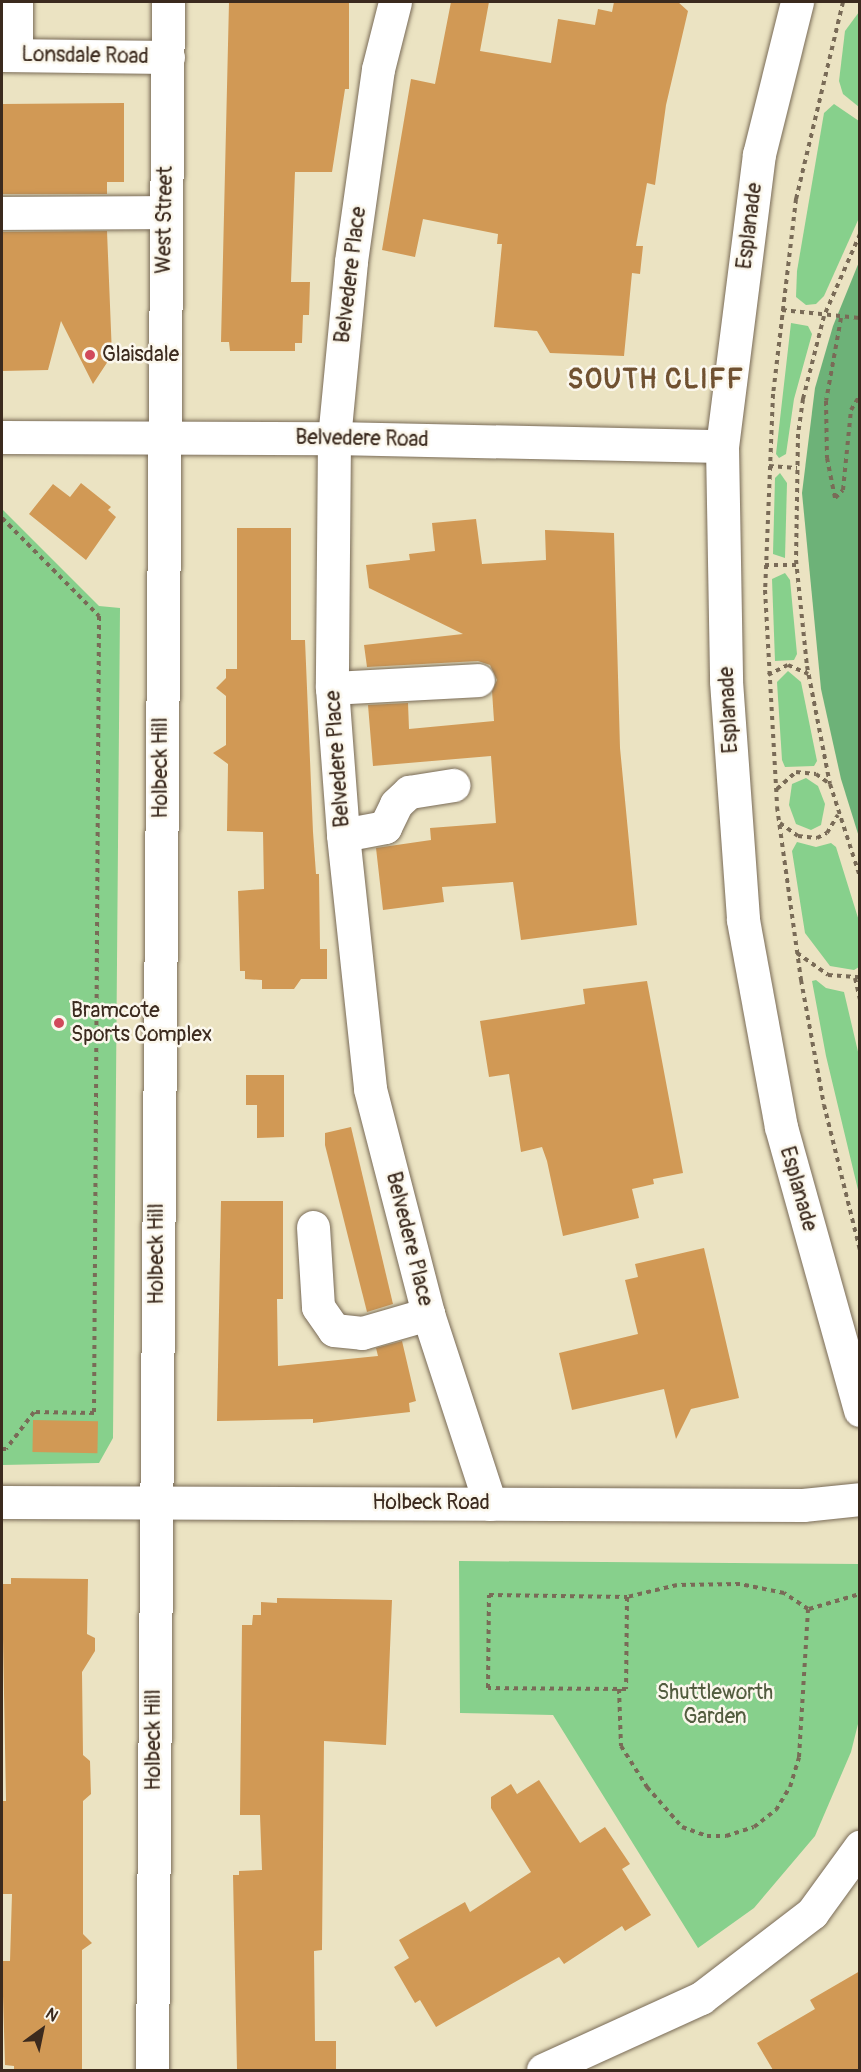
<!DOCTYPE html>
<style>
body{margin:0}
#map{position:relative;width:861px;height:2072px;overflow:hidden;background:#ebe3c2;font-family:Pangolin,sans-serif}
div>[style]{position:absolute}
[style*='--x']{left:calc(var(--x)*1px);top:calc(var(--y)*1px);width:calc(var(--w)*1px);rotate:calc(var(--a)*1deg)}
.green>*{inset:0;background:#87d08c}
.forest>*{inset:0;background:#6db278}
.building>*{inset:0;background:#d19955;transform-origin:0 0}
.path>*{height:4px;margin-top:-2px;transform-origin:0;background:repeating-linear-gradient(90deg,#796b57 0 4.5px,transparent 0 9px)}
.roads{filter:drop-shadow(0 0 2px #796b57) drop-shadow(0 0 2px #796b57)}
.minor>*{height:33px;margin:-16.5px;padding:0 16.5px;transform-origin:16.5px;border-radius:16.5px;background:#fff}
.dots>*{width:16px;height:16px;translate:-50% -50%;box-sizing:border-box;border:3px solid #fbf7ec;border-radius:50%}
span{translate:-50% -50%;white-space:nowrap;text-align:center;line-height:1.15;-webkit-text-stroke:5px #fbf7ec;paint-order:stroke}
.street-label{font-size:21px;color:#3b2a1e}
.poi-label{font-size:21px;color:#3b2a1e}
.left{translate:0 -50%;text-align:left}
.park-label{font-size:21px;color:#525c3f}
.district-label{font-size:27px;color:#705131;font-weight:700;letter-spacing:1.5px}
.frame{position:absolute;inset:0;border:3px solid #3b2a1e;pointer-events:none}
.north{position:absolute;left:12px;top:2000px;width:60px;height:60px;-webkit-text-stroke:4px #fbf7ec;paint-order:stroke;rotate:33deg;font-size:16px;font-weight:700;line-height:24px;text-align:center;color:#3b2a1e}
.north::after{content:'';display:block;margin:auto;width:21px;height:27px;background:#3b2a1e;clip-path:polygon(50% 0,100% 100%,50% 72%,0 100%)}
</style>
<div id="map">
<div class="green">
<i style="clip-path:polygon(859px 12px,859px 107px,843px 94px,839px 81px,845px 31px)"></i>
<i style="clip-path:polygon(834px 104px,859px 121px,859px 218px,824px 296px,816px 304px,806px 305px,796px 297px,797px 271px,824px 113px)"></i>
<i style="clip-path:polygon(791px 323px,808px 326px,812px 334px,794px 399px,786px 454px,779px 458px,776px 454px)"></i>
<i style="clip-path:polygon(780px 473px,787px 483px,785px 558px,773px 554px,775px 478px)"></i>
<i style="clip-path:polygon(2px 509px,99px 606px,120px 608px,113px 1438px,99px 1463px,2px 1465px)"></i>
<i style="clip-path:polygon(785px 573px,790px 580px,797px 654px,794px 660px,775px 661px,772px 579px)"></i>
<i style="clip-path:polygon(788px 671px,801px 682px,817px 761px,814px 766px,785px 767px,782px 760px,777px 682px)"></i>
<i style="clip-path:polygon(806px 778px,818px 786px,825px 804px,821px 825px,811px 830px,796px 824px,789px 805px,792px 784px)"></i>
<i style="clip-path:polygon(797px 842px,816px 847px,831px 843px,836px 847px,859px 921px,859px 967px,854px 970px,830px 966px,805px 933px,792px 851px)"></i>
<i style="clip-path:polygon(816px 980px,826px 988px,844px 992px,859px 1056px,859px 1194px,826px 1056px,812px 981px)"></i>
<i style="clip-path:polygon(459px 1561px,859px 1564px,860px 1716px,851px 1752px,815px 1836px,754px 1908px,698px 1948px,553px 1715px,460px 1713px)"></i>
</div>
<div class="forest">
<i style="clip-path:polygon(859px 262px,859px 837px,841px 779px,821px 689px,802px 493px,815px 388px,833px 326px)"></i>
</div>
<div class="building">
<i style="clip-path:polygon(229px 2px,349px 2px,349px 89px,345px 89px,332px 172px,295px 172px,291px 282px,310px 282px,309px 315px,303px 315px,302px 343px,295px 343px,295px 351px,230px 351px,229px 342px,221px 342px)"></i>
<i style="clip-path:polygon(451px 2px,489px 2px,480px 51px,551px 63px,558px 19px,595px 25px,598px 9px,612px 12px,614px 2px,678px 2px,688px 11px,666px 105px,655px 185px,647px 183px,636px 246px,643px 246px,640px 274px,632px 273px,624px 356px,550px 353px,537px 331px,494px 327px,502px 244px,497px 244px,498px 234px,423px 219px,415px 257px,382px 250px,411px 79px,435px 84px)"></i>
<i style="clip-path:polygon(124px 103px,124px 182px,107px 182px,107px 194px,2px 194px,2px 104px)"></i>
<i style="clip-path:polygon(107px 231px,112px 355px,93px 384px,61px 321px,48px 370px,2px 371px,2px 232px)"></i>
<i style="clip-path:polygon(81px 483px,111px 507px,108px 510px,116px 517px,86px 560px,29px 514px,53px 484px,70px 497px)"></i>
<i style="clip-path:polygon(476px 519px,482px 564px,546px 560px,545px 530px,614px 533px,620px 748px,637px 925px,521px 940px,513px 882px,442px 887px,444px 902px,383px 910px,376px 848px,431px 840px,430px 828px,496px 823px,491px 756px,373px 766px,368px 705px,408px 703px,409px 729px,494px 721px,492px 691px,497px 680px,490px 665px,478px 661px,367px 667px,364px 645px,463px 634px,369px 588px,366px 565px,410px 560px,409px 554px,435px 551px,432px 523px)"></i>
<i style="clip-path:polygon(237px 528px,291px 528px,291px 640px,305px 640px,313px 832px,316px 874px,319px 874px,320px 949px,327px 949px,327px 979px,301px 979px,294px 989px,262px 989px,262px 980px,245px 979px,245px 971px,240px 971px,238px 891px,264px 889px,263px 832px,227px 831px,228px 764px,213px 753px,226px 745px,226px 696px,216px 688px,226px 678px,226px 669px,237px 669px)"></i>
<i style="clip-path:polygon(647px 981px,683px 1173px,653px 1179px,654px 1184px,632px 1189px,639px 1218px,563px 1236px,547px 1161px,542px 1147px,521px 1152px,509px 1074px,489px 1077px,480px 1021px,585px 1004px,583px 989px)"></i>
<i style="clip-path:polygon(246px 1075px,284px 1075px,284px 1137px,257px 1138px,257px 1105px,246px 1105px)"></i>
<i style="clip-path:polygon(351px 1127px,393px 1304px,367px 1312px,325px 1145px,325px 1133px)"></i>
<i style="clip-path:polygon(221px 1201px,283px 1201px,283px 1299px,277px 1299px,278px 1366px,378px 1356px,376px 1348px,402px 1341px,416px 1401px,409px 1403px,410px 1412px,313px 1423px,313px 1419px,217px 1421px)"></i>
<i style="clip-path:polygon(704px 1248px,739px 1398px,691px 1409px,676px 1439px,664px 1389px,572px 1410px,559px 1353px,638px 1334px,625px 1280px,638px 1277px,635px 1264px)"></i>
<i style="left:33px;top:1420px;width:65px;height:32px;rotate:1deg"></i>
<i style="clip-path:polygon(11px 1578px,88px 1579px,87px 1634px,95px 1638px,95px 1651px,82px 1672px,83px 1755px,90px 1761px,91px 1794px,83px 1801px,83px 1934px,92px 1943px,82px 1950px,82px 2070px,14px 2070px,14px 2066px,5px 2065px,2px 1961px,10px 1961px,12px 1894px,2px 1894px,2px 1801px,6px 1801px,2px 1584px,11px 1584px)"></i>
<i style="clip-path:polygon(277px 1598px,392px 1600px,386px 1745px,324px 1741px,322px 1950px,314px 1951px,315px 2041px,336px 2041px,336px 2070px,237px 2070px,233px 1875px,239px 1875px,239px 1871px,262px 1870px,260px 1815px,240px 1815px,242px 1625px,252px 1625px,253px 1615px,261px 1615px,261px 1602px,277px 1603px)"></i>
<i style="clip-path:polygon(539px 1780px,580px 1843px,605px 1827px,630px 1864px,622px 1869px,651px 1915px,625px 1931px,622px 1926px,564px 1964px,559px 1957px,436px 2027px,420px 2000px,415px 2003px,394px 1967px,409px 1958px,399px 1940px,465px 1902px,470px 1912px,531px 1872px,491px 1808px,491px 1797px,511px 1784px,517px 1794px)"></i>
<i style="clip-path:polygon(860px 1971px,860px 2070px,773px 2070px,757px 2043px,815px 2009px,810px 2000px)"></i>
</div>
<div class="path">
<i style="--x:843;--y:2;--w:203;--a:103.4"></i>
<i style="--x:796;--y:199;--w:196;--a:96.7"></i>
<i style="--x:773;--y:394;--w:196;--a:92.3"></i>
<i style="--x:765;--y:590;--w:217;--a:86.8"></i>
<i style="--x:777;--y:807;--w:175;--a:82.1"></i>
<i style="--x:801;--y:980;--w:127;--a:79.6"></i>
<i style="--x:824;--y:1105;--w:149;--a:76.1"></i>
<i style="--x:860;--y:234;--w:90;--a:113.7"></i>
<i style="--x:824;--y:316;--w:86;--a:104.2"></i>
<i style="--x:803;--y:399;--w:35;--a:98"></i>
<i style="--x:798;--y:434;--w:126;--a:90.9"></i>
<i style="--x:796;--y:560;--w:107;--a:84.1"></i>
<i style="--x:807;--y:666;--w:120;--a:79"></i>
<i style="--x:830;--y:784;--w:98;--a:72.1"></i>
<i style="--x:782;--y:310;--w:78;--a:5.9"></i>
<i style="--x:841;--y:318;--w:84;--a:100.2"></i>
<i style="--x:826;--y:401;--w:57;--a:89"></i>
<i style="--x:827;--y:458;--w:41;--a:78.7"></i>
<i style="--x:835;--y:498;--w:11;--a:-45"></i>
<i style="--x:843;--y:490;--w:80;--a:-84.3"></i>
<i style="--x:851;--y:410;--w:17;--a:-59"></i>
<i style="--x:769;--y:466;--w:28;--a:4"></i>
<i style="--x:2;--y:518;--w:138;--a:45.3"></i>
<i style="--x:99;--y:616;--w:797;--a:90.36"></i>
<i style="--x:94;--y:1413;--w:60;--a:-179"></i>
<i style="--x:34;--y:1412;--w:46;--a:127.1"></i>
<i style="--x:6;--y:1449;--w:4;--a:180"></i>
<i style="--x:765;--y:565;--w:31;--a:0"></i>
<i style="--x:768;--y:675;--w:22;--a:-27"></i>
<i style="--x:788;--y:665;--w:22;--a:24"></i>
<i style="--x:777;--y:789;--w:25;--a:-42"></i>
<i style="--x:796;--y:772;--w:20;--a:6"></i>
<i style="--x:816;--y:774;--w:17;--a:36"></i>
<i style="--x:780;--y:823;--w:22;--a:36"></i>
<i style="--x:798;--y:836;--w:19;--a:6"></i>
<i style="--x:817;--y:838;--w:11;--a:-27"></i>
<i style="--x:827;--y:833;--w:21;--a:-59"></i>
<i style="--x:797;--y:953;--w:38;--a:35"></i>
<i style="--x:828;--y:975;--w:32;--a:4"></i>
<i style="--x:855;--y:978;--w:23;--a:77"></i>
<i style="--x:489;--y:1595;--w:138;--a:0.8"></i>
<i style="--x:627;--y:1597;--w:92;--a:90.6"></i>
<i style="--x:626;--y:1689;--w:138;--a:-179.6"></i>
<i style="--x:488;--y:1688;--w:93;--a:-89.4"></i>
<i style="--x:809;--y:1609;--w:53;--a:-16.4"></i>
<i style="--x:619;--y:1689;--w:57;--a:88"></i>
<i style="--x:621;--y:1746;--w:49;--a:57.6"></i>
<i style="--x:647;--y:1787;--w:53;--a:48.8"></i>
<i style="--x:682;--y:1827;--w:27;--a:20"></i>
<i style="--x:707;--y:1836;--w:19;--a:0"></i>
<i style="--x:726;--y:1836;--w:29;--a:-18"></i>
<i style="--x:754;--y:1827;--w:28;--a:-38"></i>
<i style="--x:776;--y:1810;--w:27;--a:-59"></i>
<i style="--x:790;--y:1787;--w:31;--a:-73"></i>
<i style="--x:799;--y:1757;--w:148;--a:-86.5"></i>
<i style="--x:808;--y:1609;--w:29;--a:-146"></i>
<i style="--x:784;--y:1593;--w:45;--a:-168.4"></i>
<i style="--x:740;--y:1584;--w:63;--a:179.1"></i>
<i style="--x:677;--y:1585;--w:51;--a:166.5"></i>
</div>
<div class="roads">
<div class="minor">
<i style="--x:395;--y:2;--w:69;--a:104.2"></i>
<i style="--x:378;--y:69;--w:195;--a:98"></i>
<i style="--x:351;--y:262;--w:177;--a:95.5"></i>
<i style="--x:334;--y:438;--w:250;--a:90.5"></i>
<i style="--x:332;--y:688;--w:147;--a:85.7"></i>
<i style="--x:343;--y:835;--w:255;--a:83.9"></i>
<i style="--x:370;--y:1089;--w:232;--a:75.5"></i>
<i style="--x:428;--y:1314;--w:200;--a:71.9"></i>
<i style="--x:797;--y:2;--w:157;--a:104"></i>
<i style="--x:759;--y:154;--w:294;--a:97.2"></i>
<i style="--x:722;--y:446;--w:235;--a:89"></i>
<i style="--x:726;--y:681;--w:240;--a:85.9"></i>
<i style="--x:743;--y:920;--w:210;--a:79.6"></i>
<i style="--x:781;--y:1127;--w:294;--a:74.4"></i>
<i style="--x:2;--y:55;--w:166;--a:0.7"></i>
<i style="--x:16;--y:55;--w:53;--a:-90"></i>
<i style="--x:2;--y:213;--w:164;--a:-0.3"></i>
<i style="--x:2;--y:437;--w:332;--a:0.2"></i>
<i style="--x:334;--y:438;--w:388;--a:1.2"></i>
<i style="--x:332;--y:688;--w:146;--a:-3.1"></i>
<i style="--x:343;--y:835;--w:43;--a:-10.8"></i>
<i style="--x:385;--y:827;--w:25;--a:-64"></i>
<i style="--x:396;--y:804;--w:18;--a:-43"></i>
<i style="--x:409;--y:792;--w:45;--a:-9"></i>
<i style="--x:313;--y:1227;--w:80;--a:86.4"></i>
<i style="--x:318;--y:1307;--w:28;--a:55"></i>
<i style="--x:334;--y:1330;--w:28;--a:6"></i>
<i style="--x:362;--y:1333;--w:69;--a:-16.1"></i>
<i style="--x:2;--y:1502;--w:801;--a:0.21"></i>
<i style="--x:803;--y:1505;--w:57;--a:-6"></i>
<i style="--x:152;--y:2070;--w:2068;--a:-89.56"></i>
<i style="--x:543;--y:2070;--w:174;--a:-24.5"></i>
<i style="--x:701;--y:1998;--w:140;--a:-37.4"></i>
<i style="--x:812;--y:1913;--w:82;--a:-54"></i>
</div>
</div>
<div class="dots">
<i style="left:90px;top:355px;background:#d1495b"></i>
<i style="left:59px;top:1023px;background:#d1495b"></i>
</div>
<div class="street-label">
<span style="left:85px;top:56px;rotate:1deg">Lonsdale Road</span>
<span style="left:165px;top:220px;rotate:-89deg">West Street</span>
<span style="left:750px;top:226px;rotate:-83deg">Esplanade</span>
<span style="left:351px;top:275px;rotate:-83deg">Belvedere Place</span>
<span style="left:362px;top:439px;rotate:1deg">Belvedere Road</span>
<span style="left:729px;top:710px;rotate:-93deg">Esplanade</span>
<span style="left:338px;top:759px;rotate:-94deg">Belvedere Place</span>
<span style="left:161px;top:768px;rotate:-90deg">Holbeck Hill</span>
<span style="left:798px;top:1189px;rotate:74deg">Esplanade</span>
<span style="left:409px;top:1239px;rotate:76deg">Belvedere Place</span>
<span style="left:157px;top:1254px;rotate:-90deg">Holbeck Hill</span>
<span style="left:431px;top:1503px">Holbeck Road</span>
<span style="left:154px;top:1740px;rotate:-90deg">Holbeck Hill</span>
</div>
<div class="poi-label">
<span class="left" style="left:102px;top:355px">Glaisdale</span>
<span class="left" style="left:71px;top:1023px">Bramcote<br>Sports Complex</span>
</div>
<div class="park-label">
<span style="left:715px;top:1705px">Shuttleworth<br>Garden</span>
</div>
<div class="district-label">
<span style="left:656px;top:380px">SOUTH CLIFF</span>
</div>
<div class="frame"></div>
<div class="north">N</div>
</div>
